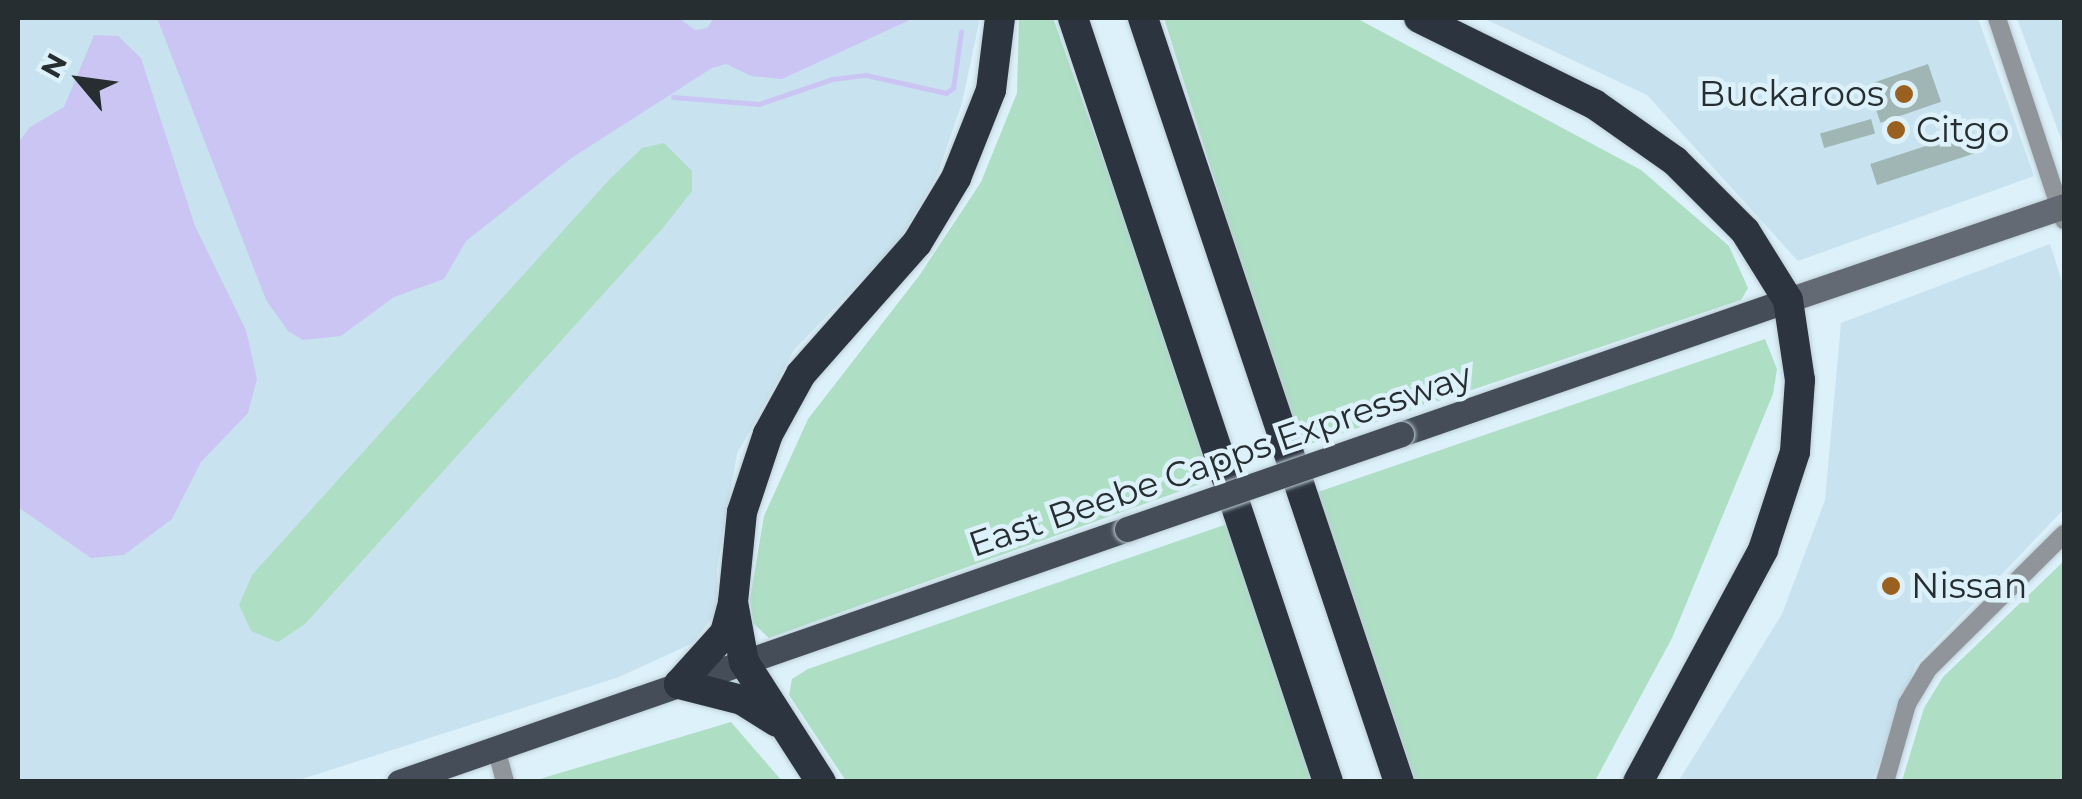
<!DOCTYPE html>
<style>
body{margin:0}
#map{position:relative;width:2082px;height:799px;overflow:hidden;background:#ddf1fa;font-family:Montserrat,sans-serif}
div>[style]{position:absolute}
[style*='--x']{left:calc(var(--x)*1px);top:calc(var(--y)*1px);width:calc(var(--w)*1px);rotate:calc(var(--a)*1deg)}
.built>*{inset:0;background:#c8e3ef}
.green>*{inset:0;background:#aedec4}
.water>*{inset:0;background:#cbc5f4}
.stream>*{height:5px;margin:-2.5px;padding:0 2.5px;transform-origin:2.5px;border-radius:2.5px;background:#cbc5f4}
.building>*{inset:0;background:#a0b6b5;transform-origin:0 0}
.roads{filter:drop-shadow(0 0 2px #bcced6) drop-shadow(0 0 2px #bcced6)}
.minor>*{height:18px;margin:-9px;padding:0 9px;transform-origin:9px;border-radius:9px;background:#90949b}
.secondary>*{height:25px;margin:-12.5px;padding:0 12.5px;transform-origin:12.5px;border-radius:12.5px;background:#646a73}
.primary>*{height:25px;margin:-12.5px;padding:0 12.5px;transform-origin:12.5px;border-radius:12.5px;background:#454d58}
.motorway>*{height:30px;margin:-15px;padding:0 15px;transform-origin:15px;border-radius:15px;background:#2c3440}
.bridges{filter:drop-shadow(0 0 2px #bcced6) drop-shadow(0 0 2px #bcced6)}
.primary-bridge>*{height:25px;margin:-12.5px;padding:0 12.5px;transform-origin:12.5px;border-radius:12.5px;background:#454d58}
.dots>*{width:28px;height:28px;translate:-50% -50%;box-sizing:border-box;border:5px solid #ddf1fa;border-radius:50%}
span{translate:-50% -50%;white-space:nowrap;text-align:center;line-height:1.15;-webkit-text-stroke:9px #ddf1fa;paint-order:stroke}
.poi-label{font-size:35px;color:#262e31}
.right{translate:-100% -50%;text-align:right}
.left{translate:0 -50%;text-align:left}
.street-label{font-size:35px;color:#262e31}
.frame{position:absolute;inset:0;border:20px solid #262e31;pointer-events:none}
.north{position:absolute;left:30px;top:30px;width:100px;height:100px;-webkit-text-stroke:8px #ddf1fa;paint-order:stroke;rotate:299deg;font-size:28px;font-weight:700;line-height:40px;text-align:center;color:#262e31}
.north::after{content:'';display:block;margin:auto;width:35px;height:45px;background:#262e31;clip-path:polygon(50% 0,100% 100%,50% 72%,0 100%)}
</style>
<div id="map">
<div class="built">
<i style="clip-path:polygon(18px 18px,980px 18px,962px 103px,938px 173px,900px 240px,794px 350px,737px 454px,717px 569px,718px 610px,693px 643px,619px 677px,293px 782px,18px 781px)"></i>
<i style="clip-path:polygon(1483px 18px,1978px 18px,2034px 176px,1798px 261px,1647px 95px)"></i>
<i style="clip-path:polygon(2017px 18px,2064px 18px,2064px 147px)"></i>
<i style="clip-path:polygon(2050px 244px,2064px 288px,2064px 509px,1916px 664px,1872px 781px,1678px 782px,1782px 614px,1825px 500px,1841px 323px)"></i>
</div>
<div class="green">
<i style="clip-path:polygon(1019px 18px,1053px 18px,1217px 478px,769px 638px,753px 623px,750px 599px,764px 516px,808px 419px,919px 276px,981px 182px,1017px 93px)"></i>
<i style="clip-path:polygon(1164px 18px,1356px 18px,1641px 170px,1729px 246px,1748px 288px,1741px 300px,1298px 448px)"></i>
<i style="clip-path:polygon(664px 143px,692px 171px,692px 191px,662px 229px,305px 624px,278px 642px,251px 631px,239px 605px,252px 575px,608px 181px,642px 148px)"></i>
<i style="clip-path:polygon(1765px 339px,1777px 369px,1773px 394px,1672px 638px,1595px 781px,1415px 781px,1315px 493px)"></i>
<i style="clip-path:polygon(1230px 523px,1317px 781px,846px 781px,789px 695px,792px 679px,808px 669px)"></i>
<i style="clip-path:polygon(2064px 561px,2064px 781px,1902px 781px,1924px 708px,1943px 677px)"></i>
<i style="clip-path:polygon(731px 722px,782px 781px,533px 781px)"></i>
</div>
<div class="water">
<i style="clip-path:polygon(157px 18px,679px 18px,695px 30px,707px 28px,714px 18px,914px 18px,782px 79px,751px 76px,726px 64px,712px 68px,573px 157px,466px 241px,444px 279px,394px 297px,341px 336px,303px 340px,288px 331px,266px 300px)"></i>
<i style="clip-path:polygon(94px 35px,118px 36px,141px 58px,195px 226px,246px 330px,257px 379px,248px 413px,201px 462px,172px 519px,124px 555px,91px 558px,18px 507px,18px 143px,30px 127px,64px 107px)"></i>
</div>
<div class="stream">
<i style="--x:673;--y:97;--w:86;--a:4.7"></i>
<i style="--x:759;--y:104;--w:77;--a:-18.9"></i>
<i style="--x:832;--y:79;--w:34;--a:-7"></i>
<i style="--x:866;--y:75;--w:82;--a:12.7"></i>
<i style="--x:946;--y:93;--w:9;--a:-36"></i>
<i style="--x:953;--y:88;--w:57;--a:-81.9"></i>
</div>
<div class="building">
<i style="left:1928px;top:64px;width:40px;height:64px;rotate:71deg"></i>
<i style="left:1871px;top:119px;width:15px;height:53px;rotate:74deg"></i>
<i style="left:1972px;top:131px;width:22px;height:107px;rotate:72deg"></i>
</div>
<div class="roads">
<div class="minor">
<i style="--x:1997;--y:18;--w:213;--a:71.7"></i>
<i style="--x:496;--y:748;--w:35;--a:75"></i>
<i style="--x:1885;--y:782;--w:81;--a:-74.2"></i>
<i style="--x:1907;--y:704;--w:41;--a:-59"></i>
<i style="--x:1928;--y:669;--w:192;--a:-44.8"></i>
</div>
<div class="secondary">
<i style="--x:1788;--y:300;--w:292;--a:-18.8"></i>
</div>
<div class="primary">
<i style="--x:1401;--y:434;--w:410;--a:-19.1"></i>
<i style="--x:399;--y:782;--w:771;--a:-19.16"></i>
</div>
<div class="motorway">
<i style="--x:1073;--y:18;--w:805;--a:71.54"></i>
<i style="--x:1143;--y:18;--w:806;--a:71.48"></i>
<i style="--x:1419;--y:18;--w:195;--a:26.2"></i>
<i style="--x:1594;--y:104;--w:99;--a:35.1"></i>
<i style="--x:1675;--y:161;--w:99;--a:45"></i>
<i style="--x:1745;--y:231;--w:81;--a:58.1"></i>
<i style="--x:1788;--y:300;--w:81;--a:81.5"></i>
<i style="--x:1800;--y:380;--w:72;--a:94"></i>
<i style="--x:1795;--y:452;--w:103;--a:108.1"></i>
<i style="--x:1763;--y:550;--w:264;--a:118.3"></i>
<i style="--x:679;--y:684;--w:65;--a:14.3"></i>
<i style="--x:742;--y:700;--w:41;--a:32.2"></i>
<i style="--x:679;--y:684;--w:69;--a:-48"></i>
<i style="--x:725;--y:633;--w:28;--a:-75"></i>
<i style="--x:821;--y:782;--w:143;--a:-122.7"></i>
<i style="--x:744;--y:662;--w:61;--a:-100.4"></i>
<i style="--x:733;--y:602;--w:90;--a:-84.3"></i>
<i style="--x:742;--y:512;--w:82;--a:-71.6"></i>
<i style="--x:768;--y:434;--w:68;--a:-61.2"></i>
<i style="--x:801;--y:374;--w:175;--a:-48.5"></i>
<i style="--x:917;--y:243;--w:76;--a:-59"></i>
<i style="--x:956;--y:178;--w:95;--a:-68.3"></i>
<i style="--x:991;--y:90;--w:73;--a:-82.9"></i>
</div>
</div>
<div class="bridges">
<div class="primary-bridge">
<i style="--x:1127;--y:529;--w:290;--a:-19.1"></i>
</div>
</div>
<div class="dots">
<i style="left:1904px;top:94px;background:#9a601f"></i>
<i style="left:1896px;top:130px;background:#9a601f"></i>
<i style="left:1891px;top:586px;background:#9a601f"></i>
</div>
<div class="poi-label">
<span class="right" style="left:1884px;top:94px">Buckaroos</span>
<span class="left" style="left:1916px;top:130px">Citgo</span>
<span class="left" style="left:1911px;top:586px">Nissan</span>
</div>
<div class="street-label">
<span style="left:1220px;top:460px;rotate:-19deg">East Beebe Capps Expressway</span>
</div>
<div class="frame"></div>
<div class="north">N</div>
</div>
